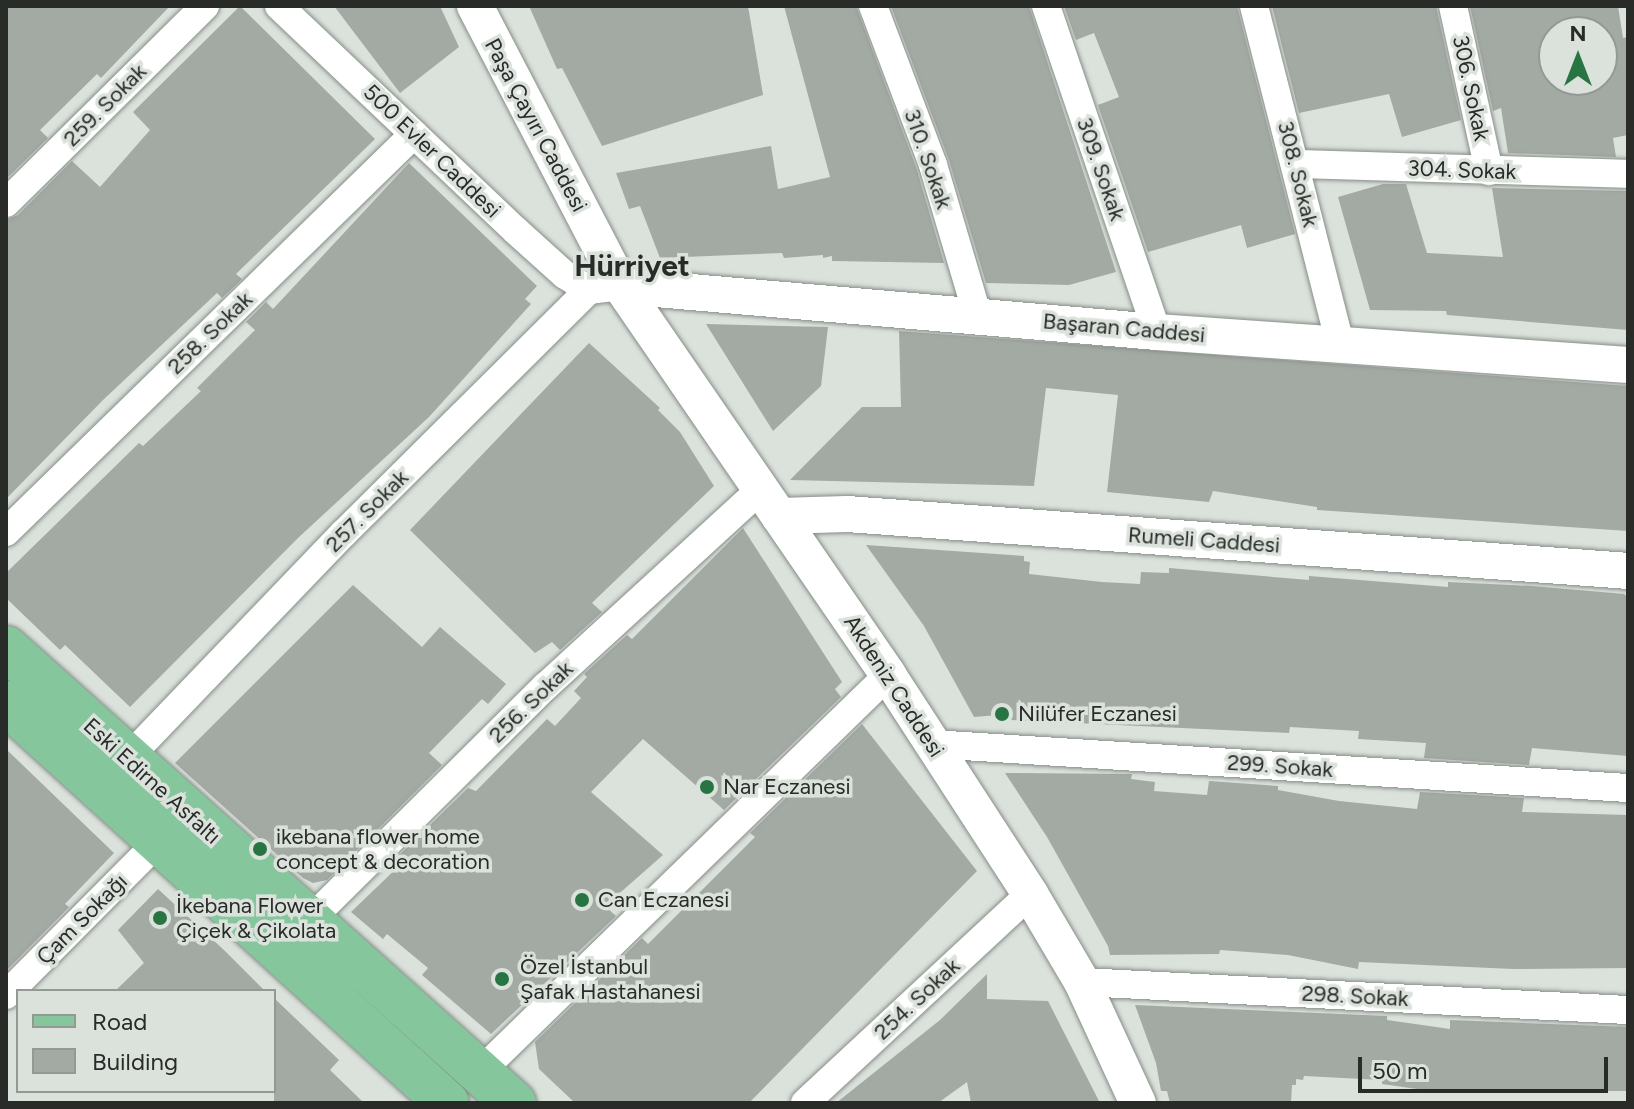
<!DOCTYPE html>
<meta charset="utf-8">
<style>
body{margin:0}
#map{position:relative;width:1634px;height:1109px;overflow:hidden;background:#dbe2dc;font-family:Figtree,sans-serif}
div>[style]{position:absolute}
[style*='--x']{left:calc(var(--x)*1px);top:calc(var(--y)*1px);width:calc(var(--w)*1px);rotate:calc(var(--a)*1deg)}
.building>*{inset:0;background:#a3aaa4}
.roads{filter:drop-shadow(0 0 2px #868d87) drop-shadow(0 0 2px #868d87)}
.minor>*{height:28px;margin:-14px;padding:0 14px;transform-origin:14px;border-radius:14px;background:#fff}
.tertiary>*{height:36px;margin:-18px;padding:0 18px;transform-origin:18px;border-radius:18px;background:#fff}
.primary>*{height:44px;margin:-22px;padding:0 22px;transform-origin:22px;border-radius:22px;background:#85c69d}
.dots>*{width:22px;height:22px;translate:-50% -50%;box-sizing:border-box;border:4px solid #dbe2dc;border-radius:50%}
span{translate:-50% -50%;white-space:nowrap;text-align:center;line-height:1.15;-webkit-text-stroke:7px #dbe2dc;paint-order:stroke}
.street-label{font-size:22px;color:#292b29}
.poi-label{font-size:22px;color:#292b29}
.left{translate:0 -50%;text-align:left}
.district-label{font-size:30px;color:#292b29;font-weight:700}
.frame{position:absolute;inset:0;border:8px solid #292b29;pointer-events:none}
.legend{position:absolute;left:16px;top:989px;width:260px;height:104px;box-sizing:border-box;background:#dbe2dc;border:2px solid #949994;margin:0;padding:10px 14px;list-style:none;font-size:24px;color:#292b29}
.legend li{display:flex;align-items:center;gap:16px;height:40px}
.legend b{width:40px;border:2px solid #949994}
.north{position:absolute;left:1538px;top:16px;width:80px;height:80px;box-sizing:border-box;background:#dbe2dc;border:2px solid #949994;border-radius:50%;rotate:0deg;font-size:22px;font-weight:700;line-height:32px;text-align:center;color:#292b29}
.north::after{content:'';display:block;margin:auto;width:28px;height:36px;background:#287442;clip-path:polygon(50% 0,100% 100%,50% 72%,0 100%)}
.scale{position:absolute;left:1358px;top:1057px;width:250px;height:36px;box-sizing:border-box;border:4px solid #292b29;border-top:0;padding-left:10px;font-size:24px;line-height:28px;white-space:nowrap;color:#292b29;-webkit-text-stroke:6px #dbe2dc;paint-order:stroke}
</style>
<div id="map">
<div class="building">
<i style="clip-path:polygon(6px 6px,170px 6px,101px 78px,97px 74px,40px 130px,48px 138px,6px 179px)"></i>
<i style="clip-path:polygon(240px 6px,375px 139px,236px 274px,242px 279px,222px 298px,217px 293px,103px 400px,6px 499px,6px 220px,18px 215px,72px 161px,100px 187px,150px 130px,133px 112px)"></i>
<i style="clip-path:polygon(334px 6px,440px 6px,459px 47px,400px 93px)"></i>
<i style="clip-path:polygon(529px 6px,748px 6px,763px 95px,602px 146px,562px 68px,557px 69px)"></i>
<i style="clip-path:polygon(784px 6px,856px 6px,917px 170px,944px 263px,832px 261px,832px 256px,823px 258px,823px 255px,784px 258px,782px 253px,660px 258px,640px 206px,629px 209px,616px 173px,771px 146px,778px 189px,830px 177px)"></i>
<i style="clip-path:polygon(891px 6px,1029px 6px,1116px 272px,1069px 285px,986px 283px,949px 160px)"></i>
<i style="clip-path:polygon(1064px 6px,1237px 6px,1295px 234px,1247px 248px,1241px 225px,1148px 252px,1098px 105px,1119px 97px,1094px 33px,1076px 40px)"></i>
<i style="clip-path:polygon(1272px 6px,1436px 6px,1461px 120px,1402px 137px,1389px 94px,1299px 113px)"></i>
<i style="clip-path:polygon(evenodd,1470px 6px,1618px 6px,1623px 38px,1628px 37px,1628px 135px,1613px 138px,1616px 157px,1508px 153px,1501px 108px,1493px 111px,1470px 6px,1554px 32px,1602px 32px,1602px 80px,1554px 80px,1554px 32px)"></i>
<i style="clip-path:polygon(409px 163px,537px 286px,525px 299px,531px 304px,429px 417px,298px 538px,130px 707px,65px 645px,60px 650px,6px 598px,6px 573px,139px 443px,143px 446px,201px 391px,197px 388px,255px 330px,246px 322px,266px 302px,273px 309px)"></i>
<i style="clip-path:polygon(1383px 184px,1406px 184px,1427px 253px,1503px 257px,1492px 188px,1628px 191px,1628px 330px,1447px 315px,1446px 311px,1370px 310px,1338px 197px)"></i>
<i style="clip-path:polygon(706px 324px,828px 327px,821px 386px,773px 431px)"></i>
<i style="clip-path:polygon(899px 331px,1628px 386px,1628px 531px,1317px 510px,1317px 507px,1213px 491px,1209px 502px,1107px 492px,1118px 395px,1046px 388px,1034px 486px,790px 480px,862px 407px,901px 407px)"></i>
<i style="clip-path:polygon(589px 343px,660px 408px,658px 410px,680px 432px,714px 486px,596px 599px,592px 603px,602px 612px,560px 650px,552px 642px,535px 653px,410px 530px)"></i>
<i style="clip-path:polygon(743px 528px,842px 682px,835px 689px,841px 697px,724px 810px,643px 739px,591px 792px,663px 855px,605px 906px,616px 916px,491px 1034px,422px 975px,428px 968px,387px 934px,383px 939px,351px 912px,403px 862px,389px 865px,468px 788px,476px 791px,547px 719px,555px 726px,581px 698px,574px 691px,587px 677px,584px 674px,627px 635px,632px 639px)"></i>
<i style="clip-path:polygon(866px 545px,1024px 556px,1024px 561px,1030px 562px,1029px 574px,1102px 582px,1140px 584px,1141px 572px,1169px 573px,1169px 568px,1309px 580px,1309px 576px,1448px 587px,1448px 582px,1532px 586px,1624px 594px,1628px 597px,1628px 756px,1532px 748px,1529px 765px,1424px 758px,1426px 743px,1358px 739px,1359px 731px,1290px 727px,1289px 733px,1010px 720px,1010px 714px,974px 717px,924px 626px)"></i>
<i style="clip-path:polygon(353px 585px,422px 647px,440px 627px,506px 684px,488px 704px,482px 699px,429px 753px,442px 765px,327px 880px,313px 883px,303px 878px,175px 763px)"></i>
<i style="clip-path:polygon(862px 724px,977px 871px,749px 1103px,575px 1103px,539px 1069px,535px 1042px,642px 938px,648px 944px,755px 837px,750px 833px)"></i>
<i style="clip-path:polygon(6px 749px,114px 853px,65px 904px,69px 907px,6px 971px)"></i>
<i style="clip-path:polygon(1005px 773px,1132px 774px,1131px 779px,1155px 782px,1154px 791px,1207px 795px,1209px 781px,1278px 786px,1278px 790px,1339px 801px,1417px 809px,1420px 792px,1524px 798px,1522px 812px,1628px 815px,1628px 968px,1513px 969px,1359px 962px,1358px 969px,1288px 955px,1220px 950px,1219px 954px,1110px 955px,1108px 946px,1047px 837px)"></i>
<i style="clip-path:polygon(158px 889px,225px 951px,265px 991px,115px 991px,144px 963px,118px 930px)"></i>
<i style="clip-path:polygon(987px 974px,987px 999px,1048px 1001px,1100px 1103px,971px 1103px,967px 1082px,938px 1103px,836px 1103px,940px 1020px)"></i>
<i style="clip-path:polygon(274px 998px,339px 1060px,330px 1070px,364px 1103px,274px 1103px)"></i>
<i style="clip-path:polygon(1135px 1005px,1387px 1016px,1387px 1020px,1450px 1029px,1450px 1020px,1628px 1027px,1628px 1091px,1431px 1091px,1382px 1084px,1382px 1080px,1304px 1076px,1303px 1080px,1296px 1079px,1296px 1085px,1292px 1085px,1291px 1103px,1170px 1103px,1167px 1091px,1161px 1091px,1156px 1063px)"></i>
</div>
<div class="roads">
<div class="minor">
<i style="--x:279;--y:6;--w:325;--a:43.5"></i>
<i style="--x:515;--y:230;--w:67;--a:42"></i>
<i style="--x:565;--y:275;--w:28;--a:32"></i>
<i style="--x:873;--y:6;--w:170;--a:69.3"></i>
<i style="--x:933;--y:165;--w:155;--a:73.5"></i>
<i style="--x:1046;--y:6;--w:344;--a:71.2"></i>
<i style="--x:1254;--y:6;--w:348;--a:75.7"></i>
<i style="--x:1453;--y:6;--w:169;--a:77.7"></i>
<i style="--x:1296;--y:164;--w:332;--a:1.7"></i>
<i style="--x:6;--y:203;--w:280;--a:-44.7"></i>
<i style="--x:6;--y:532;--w:570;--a:-44.29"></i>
<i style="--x:932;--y:744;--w:697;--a:3.62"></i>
<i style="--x:127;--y:759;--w:312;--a:-46.2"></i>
<i style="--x:343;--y:534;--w:346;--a:-44.8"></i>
<i style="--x:589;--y:290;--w:32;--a:-7"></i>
<i style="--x:308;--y:922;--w:335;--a:-44.8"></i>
<i style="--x:546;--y:686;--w:292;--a:-42.5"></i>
<i style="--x:1082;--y:982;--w:547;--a:2.94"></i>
<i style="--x:6;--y:995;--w:216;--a:-45.2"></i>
<i style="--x:480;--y:1072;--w:569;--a:-44.22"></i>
<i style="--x:805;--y:1103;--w:307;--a:-42.9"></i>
</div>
<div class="tertiary">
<i style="--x:475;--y:6;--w:316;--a:62.5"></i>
<i style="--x:621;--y:286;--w:472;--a:55.5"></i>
<i style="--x:888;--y:675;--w:261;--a:57"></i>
<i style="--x:1030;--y:894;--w:102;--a:59.4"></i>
<i style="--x:1082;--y:982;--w:133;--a:65.2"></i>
<i style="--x:621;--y:286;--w:538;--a:4.91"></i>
<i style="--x:1157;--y:332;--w:472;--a:4"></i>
<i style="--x:779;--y:516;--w:68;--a:-1.7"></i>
<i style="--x:847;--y:514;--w:783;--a:4.17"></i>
</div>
<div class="primary">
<i style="--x:6;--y:648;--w:682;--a:41.85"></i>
<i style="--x:6;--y:703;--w:595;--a:42.21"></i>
</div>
</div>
<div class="dots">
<i style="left:1002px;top:714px;background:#287442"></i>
<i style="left:707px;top:787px;background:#287442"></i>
<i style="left:260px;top:849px;background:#287442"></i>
<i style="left:582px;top:900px;background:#287442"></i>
<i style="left:160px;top:918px;background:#287442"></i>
<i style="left:502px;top:979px;background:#287442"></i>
</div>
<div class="street-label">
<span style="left:1471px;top:88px;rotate:78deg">306. Sokak</span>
<span style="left:105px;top:105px;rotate:-45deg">259. Sokak</span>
<span style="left:536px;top:125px;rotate:62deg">Paşa Çayırı Caddesi</span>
<span style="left:432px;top:151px;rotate:44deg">500 Evler Caddesi</span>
<span style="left:928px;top:159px;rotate:71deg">310. Sokak</span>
<span style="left:1101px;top:169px;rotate:71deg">309. Sokak</span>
<span style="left:1462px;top:170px;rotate:2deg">304. Sokak</span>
<span style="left:1298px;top:174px;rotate:76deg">308. Sokak</span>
<span style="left:1124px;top:328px;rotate:5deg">Başaran Caddesi</span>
<span style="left:210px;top:333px;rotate:-44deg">258. Sokak</span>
<span style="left:367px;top:511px;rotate:-45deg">257. Sokak</span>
<span style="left:1204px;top:540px;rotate:4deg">Rumeli Caddesi</span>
<span style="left:894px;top:686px;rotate:57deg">Akdeniz Caddesi</span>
<span style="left:531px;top:702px;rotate:-44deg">256. Sokak</span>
<span style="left:1280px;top:766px;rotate:4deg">299. Sokak</span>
<span style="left:152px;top:781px;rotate:42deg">Eski Edirne Asfaltı</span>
<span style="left:82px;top:919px;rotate:-45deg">Çam Sokağı</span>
<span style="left:1355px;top:996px;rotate:3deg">298. Sokak</span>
<span style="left:917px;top:999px;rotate:-43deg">254. Sokak</span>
</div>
<div class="poi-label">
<span class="left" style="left:1018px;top:714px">Nilüfer Eczanesi</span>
<span class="left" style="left:723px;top:787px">Nar Eczanesi</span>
<span class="left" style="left:276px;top:849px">ikebana flower home<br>concept &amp; decoration</span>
<span class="left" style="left:598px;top:900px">Can Eczanesi</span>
<span class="left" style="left:176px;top:918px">İkebana Flower<br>Çiçek &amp; Çikolata</span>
<span class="left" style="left:520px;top:979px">Özel İstanbul<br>Şafak Hastahanesi</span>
</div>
<div class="district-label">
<span style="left:632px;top:266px">Hürriyet</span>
</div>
<div class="frame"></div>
<ul class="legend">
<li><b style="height:10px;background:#85c69d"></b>Road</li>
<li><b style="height:22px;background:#a3aaa4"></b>Building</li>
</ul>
<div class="north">N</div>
<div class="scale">50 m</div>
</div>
